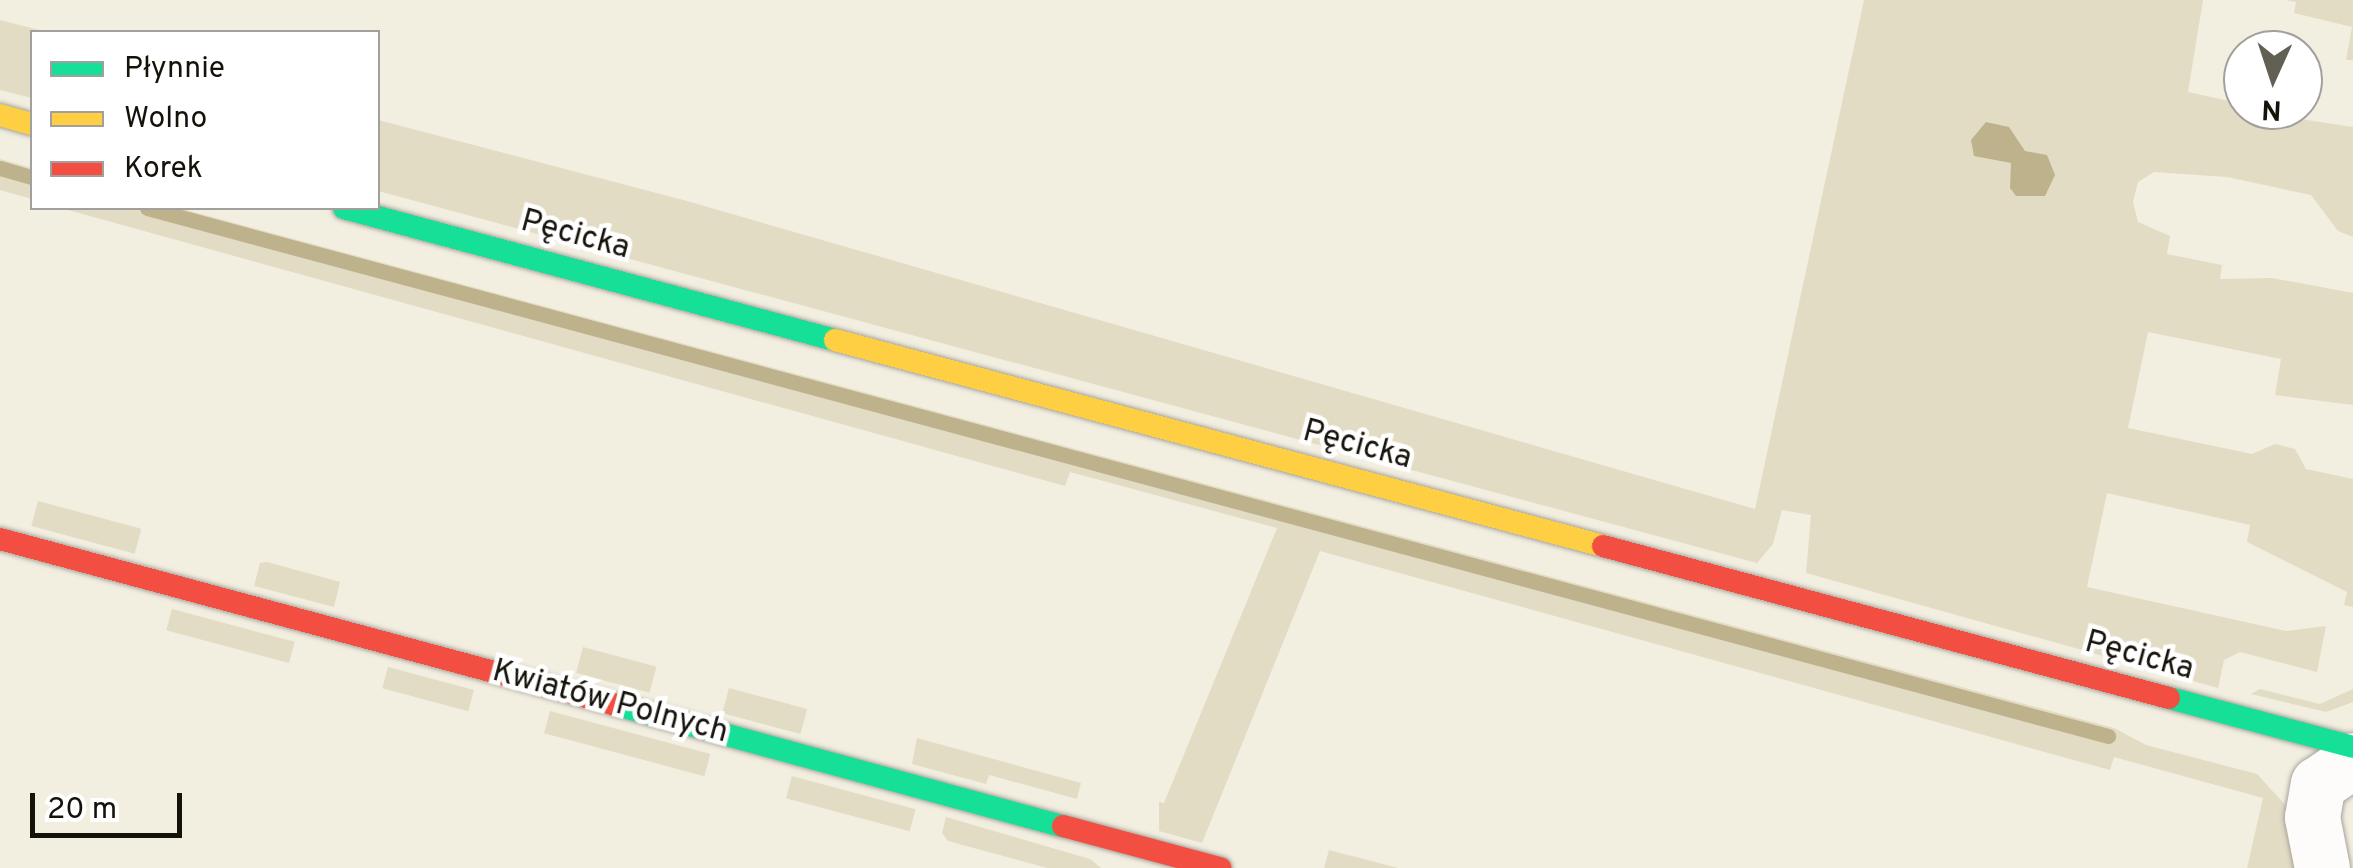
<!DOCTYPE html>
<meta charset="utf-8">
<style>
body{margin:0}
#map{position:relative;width:2353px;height:868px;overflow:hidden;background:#f2eee0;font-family:Overpass,sans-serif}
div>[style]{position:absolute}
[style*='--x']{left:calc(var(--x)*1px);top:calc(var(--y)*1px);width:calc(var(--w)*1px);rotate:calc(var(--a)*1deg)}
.green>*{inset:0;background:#e3dcc4;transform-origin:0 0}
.water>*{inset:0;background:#beb28d}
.stream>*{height:15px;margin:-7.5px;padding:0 7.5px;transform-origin:7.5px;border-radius:7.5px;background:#beb28d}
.roads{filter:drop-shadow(0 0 2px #a8a59b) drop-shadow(0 0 2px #a8a59b)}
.street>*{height:55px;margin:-27.5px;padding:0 27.5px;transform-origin:27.5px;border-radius:27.5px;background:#fdfcfa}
.fast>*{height:22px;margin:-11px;padding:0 11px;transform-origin:11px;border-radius:11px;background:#16e098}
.slow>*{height:22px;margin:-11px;padding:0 11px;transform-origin:11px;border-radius:11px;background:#ffcf43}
.jam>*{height:22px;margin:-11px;padding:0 11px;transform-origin:11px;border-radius:11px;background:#f24e42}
span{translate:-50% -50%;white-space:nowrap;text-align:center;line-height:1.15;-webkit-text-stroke:9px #fff;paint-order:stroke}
.street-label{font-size:32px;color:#15120a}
.legend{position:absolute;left:30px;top:30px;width:350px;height:180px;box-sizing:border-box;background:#fff;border:2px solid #a1a09d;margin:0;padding:12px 18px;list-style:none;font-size:30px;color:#15120a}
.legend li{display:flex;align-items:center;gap:20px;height:50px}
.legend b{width:50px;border:2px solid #a1a09d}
.north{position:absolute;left:2223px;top:30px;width:100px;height:100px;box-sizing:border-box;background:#fff;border:2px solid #a1a09d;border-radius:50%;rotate:183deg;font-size:28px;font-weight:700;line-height:40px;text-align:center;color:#15120a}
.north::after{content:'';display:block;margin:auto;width:35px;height:45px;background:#625f55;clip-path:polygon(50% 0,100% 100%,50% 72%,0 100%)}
.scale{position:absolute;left:30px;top:793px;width:152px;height:45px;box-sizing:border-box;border:5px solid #15120a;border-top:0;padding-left:12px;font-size:30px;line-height:35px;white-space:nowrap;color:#15120a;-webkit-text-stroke:8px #fff;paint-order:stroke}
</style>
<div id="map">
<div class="green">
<i style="clip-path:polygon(1864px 0,2203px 0,2188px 92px,2243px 104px,2243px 110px,2353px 127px,2353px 237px,2338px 231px,2311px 195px,2227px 177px,2154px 172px,2138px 182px,2133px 202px,2138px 222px,2170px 236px,2167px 254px,2222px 265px,2220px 279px,2272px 278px,2353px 293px,2353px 405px,2275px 395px,2281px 359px,2148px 332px,2128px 428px,2252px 454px,2275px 444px,2295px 449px,2306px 469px,2353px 479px,2353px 607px,2344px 605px,2347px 592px,2247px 542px,2250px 525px,2107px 493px,2087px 587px,2286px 631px,2326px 626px,2317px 672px,2240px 652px,2224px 660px,2218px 688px,1806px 573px,1811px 515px,1782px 510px,1773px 544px,1757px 563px,378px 191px,378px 120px,687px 201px,1755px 509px)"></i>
<i style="clip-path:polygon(2286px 0,2353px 0,2353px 60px,2346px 60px,2352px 27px,2294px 13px,2296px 2px)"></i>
<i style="clip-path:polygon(0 20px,47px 32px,32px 32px,32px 98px,0 90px)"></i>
<i style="clip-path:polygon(0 159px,32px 168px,32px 199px,0 190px)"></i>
<i style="clip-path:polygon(61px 208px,179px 208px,2114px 728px,2146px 745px,2257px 774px,2289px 809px,2305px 868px,2247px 868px,2263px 798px,2114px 757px,2110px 770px,1320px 551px,1202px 843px,1159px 831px,1159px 802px,1164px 803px,1277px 528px,1070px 472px,1065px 486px)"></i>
<i style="left:38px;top:501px;width:107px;height:26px;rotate:15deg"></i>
<i style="clip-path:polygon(267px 562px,340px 582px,334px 607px,254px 586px,260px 563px)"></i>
<i style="left:172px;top:609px;width:127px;height:22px;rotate:15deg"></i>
<i style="left:583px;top:647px;width:76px;height:27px;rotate:15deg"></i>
<i style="left:388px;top:667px;width:89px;height:22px;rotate:15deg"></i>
<i style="left:729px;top:688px;width:81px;height:26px;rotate:15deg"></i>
<i style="clip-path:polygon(2260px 689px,2320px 704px,2353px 689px,2353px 702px,2326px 712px,2251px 694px)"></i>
<i style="left:550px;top:711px;width:166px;height:23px;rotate:15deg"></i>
<i style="clip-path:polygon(917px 738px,1081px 783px,1077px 799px,989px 775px,986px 784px,912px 764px)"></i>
<i style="left:792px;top:776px;width:128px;height:23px;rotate:15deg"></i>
<i style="clip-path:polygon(946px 817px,1090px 859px,1101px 868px,1047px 868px,948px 841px,942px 833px)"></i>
<i style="clip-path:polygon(1329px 850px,1398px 868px,1324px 868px)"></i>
</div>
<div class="water">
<i style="clip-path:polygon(1986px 122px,2009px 127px,2025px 151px,2047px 155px,2055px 175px,2045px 196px,2016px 196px,2010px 188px,2011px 163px,1974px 156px,1971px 140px)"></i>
</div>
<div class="stream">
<i style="--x:0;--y:168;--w:33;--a:16"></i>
<i style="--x:147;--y:208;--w:2031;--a:15.07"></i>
</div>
<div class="roads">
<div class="street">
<i style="--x:2322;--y:868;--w:52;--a:-101.1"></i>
<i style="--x:2312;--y:817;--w:34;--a:-80"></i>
<i style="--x:2318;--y:784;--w:42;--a:-34.4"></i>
</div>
<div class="fast">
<i style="--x:344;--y:208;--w:508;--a:15.05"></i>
<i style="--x:2169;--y:698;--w:190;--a:14.9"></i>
<i style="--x:613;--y:704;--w:466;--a:15.2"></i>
</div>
<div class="slow">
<i style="--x:0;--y:115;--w:33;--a:16"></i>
<i style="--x:835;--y:340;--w:795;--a:15.01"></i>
</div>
<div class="jam">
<i style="--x:0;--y:539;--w:635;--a:15.07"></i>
<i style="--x:1603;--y:546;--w:586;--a:15.03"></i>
<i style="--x:1063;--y:826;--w:163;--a:15"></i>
</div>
</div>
<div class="street-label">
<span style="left:575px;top:236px;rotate:15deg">Pęcicka</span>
<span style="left:1357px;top:446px;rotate:15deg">Pęcicka</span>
<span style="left:2139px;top:657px;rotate:15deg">Pęcicka</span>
<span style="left:610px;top:703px;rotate:15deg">Kwiatów Polnych</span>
</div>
<ul class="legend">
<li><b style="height:12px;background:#16e098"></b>Płynnie</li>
<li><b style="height:12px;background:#ffcf43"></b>Wolno</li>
<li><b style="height:12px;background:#f24e42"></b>Korek</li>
</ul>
<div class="north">N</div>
<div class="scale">20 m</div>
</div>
